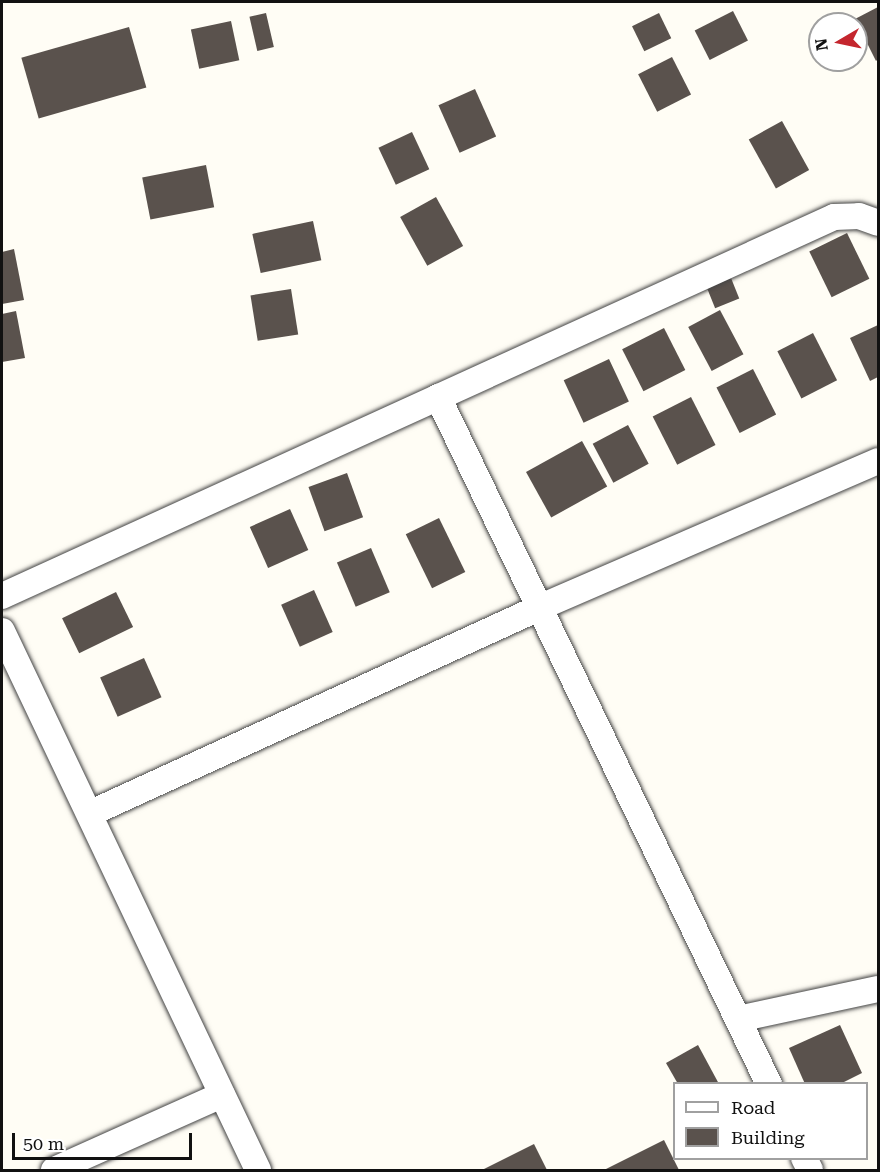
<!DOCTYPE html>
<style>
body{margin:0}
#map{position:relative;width:880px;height:1172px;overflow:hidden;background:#fffdf5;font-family:"Roboto Serif",serif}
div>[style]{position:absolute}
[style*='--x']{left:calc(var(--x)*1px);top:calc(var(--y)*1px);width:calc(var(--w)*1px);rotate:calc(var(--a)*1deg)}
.building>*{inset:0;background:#5a524d;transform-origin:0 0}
.roads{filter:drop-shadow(0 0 2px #444) drop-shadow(0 0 2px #444)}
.minor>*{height:26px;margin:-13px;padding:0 13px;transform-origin:13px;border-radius:13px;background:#fff}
span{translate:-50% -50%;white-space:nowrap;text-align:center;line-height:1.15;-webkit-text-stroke:6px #fff;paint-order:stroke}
.frame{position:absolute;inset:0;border:3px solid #111;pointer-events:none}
.legend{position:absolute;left:673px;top:1082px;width:195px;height:78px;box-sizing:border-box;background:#fff;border:2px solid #a0a0a0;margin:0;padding:8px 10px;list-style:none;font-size:18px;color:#111}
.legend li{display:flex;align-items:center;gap:12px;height:30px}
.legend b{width:30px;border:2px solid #a0a0a0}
.north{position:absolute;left:808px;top:12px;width:60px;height:60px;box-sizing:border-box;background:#fff;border:2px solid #a0a0a0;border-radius:50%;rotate:261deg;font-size:16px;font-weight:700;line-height:24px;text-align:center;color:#111}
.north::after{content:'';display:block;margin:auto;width:21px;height:27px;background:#c4262e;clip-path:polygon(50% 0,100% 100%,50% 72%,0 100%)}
.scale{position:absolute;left:12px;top:1133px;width:180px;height:27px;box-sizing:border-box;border:3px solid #111;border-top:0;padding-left:8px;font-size:18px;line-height:21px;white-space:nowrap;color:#111;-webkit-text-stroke:4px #fff;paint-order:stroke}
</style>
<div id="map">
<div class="building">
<i style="clip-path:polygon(878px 7px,878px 59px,876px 61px,855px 19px)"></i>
<i style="left:733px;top:11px;width:33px;height:43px;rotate:63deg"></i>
<i style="left:266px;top:13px;width:35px;height:17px;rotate:77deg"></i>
<i style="left:659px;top:13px;width:28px;height:30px;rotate:64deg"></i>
<i style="left:231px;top:21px;width:40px;height:41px;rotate:78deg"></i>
<i style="left:129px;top:27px;width:63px;height:112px;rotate:74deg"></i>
<i style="left:672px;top:57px;width:42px;height:38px;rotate:63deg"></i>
<i style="left:475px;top:89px;width:52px;height:40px;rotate:66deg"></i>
<i style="left:782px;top:121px;width:56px;height:38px;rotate:61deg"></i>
<i style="left:412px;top:132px;width:41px;height:37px;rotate:65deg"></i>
<i style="left:206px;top:165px;width:43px;height:65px;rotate:79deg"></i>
<i style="left:436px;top:197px;width:56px;height:41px;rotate:61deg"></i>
<i style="left:313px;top:221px;width:40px;height:62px;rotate:78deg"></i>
<i style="left:847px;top:233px;width:51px;height:42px;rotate:64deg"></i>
<i style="clip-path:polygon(14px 249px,24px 300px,2px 304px,2px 252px)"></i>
<i style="left:731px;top:278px;width:22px;height:26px;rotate:68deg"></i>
<i style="left:291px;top:289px;width:46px;height:41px;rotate:81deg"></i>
<i style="left:720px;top:310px;width:50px;height:36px;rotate:62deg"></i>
<i style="clip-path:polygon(16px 311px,25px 358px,2px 362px,2px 314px)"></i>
<i style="clip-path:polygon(878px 325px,878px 377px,870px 381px,850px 338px)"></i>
<i style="left:664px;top:328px;width:47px;height:47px;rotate:63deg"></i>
<i style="left:813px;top:333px;width:53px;height:40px;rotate:63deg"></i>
<i style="left:609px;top:359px;width:47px;height:50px;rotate:65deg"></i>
<i style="left:753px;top:369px;width:51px;height:41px;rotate:63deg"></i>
<i style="left:691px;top:397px;width:54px;height:43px;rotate:63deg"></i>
<i style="left:628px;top:425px;width:44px;height:40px;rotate:62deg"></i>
<i style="left:582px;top:441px;width:52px;height:64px;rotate:61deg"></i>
<i style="left:347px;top:473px;width:47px;height:41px;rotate:70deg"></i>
<i style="left:290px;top:509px;width:45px;height:44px;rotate:66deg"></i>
<i style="left:439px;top:518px;width:60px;height:37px;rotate:64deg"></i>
<i style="left:371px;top:548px;width:48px;height:37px;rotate:67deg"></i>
<i style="left:314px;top:590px;width:46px;height:36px;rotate:66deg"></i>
<i style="left:116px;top:592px;width:39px;height:60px;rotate:64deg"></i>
<i style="left:144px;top:658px;width:43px;height:48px;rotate:66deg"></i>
<i style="clip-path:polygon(840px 1025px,862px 1073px,840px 1084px,805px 1084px,789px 1048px)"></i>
<i style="clip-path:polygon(698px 1045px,719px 1084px,678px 1084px,666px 1063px)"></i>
<i style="clip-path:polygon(664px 1140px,679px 1170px,604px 1170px)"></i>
<i style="clip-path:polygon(534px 1144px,547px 1170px,482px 1170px)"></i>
</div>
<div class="roads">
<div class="minor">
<i style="--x:438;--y:397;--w:763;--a:64.28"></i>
<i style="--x:2;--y:596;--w:914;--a:-24.49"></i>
<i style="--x:834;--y:217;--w:25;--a:-2"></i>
<i style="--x:859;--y:216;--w:20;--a:20"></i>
<i style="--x:2;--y:631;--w:597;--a:64.59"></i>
<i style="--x:91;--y:813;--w:497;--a:-24.6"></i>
<i style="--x:543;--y:606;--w:365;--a:-23.4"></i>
<i style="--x:738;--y:1019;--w:143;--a:-12.1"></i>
<i style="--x:804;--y:1158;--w:13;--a:63"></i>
<i style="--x:54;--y:1170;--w:184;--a:-24.1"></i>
</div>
</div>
<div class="frame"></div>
<ul class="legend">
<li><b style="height:8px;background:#fff"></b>Road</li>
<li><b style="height:16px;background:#5a524d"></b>Building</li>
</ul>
<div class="north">N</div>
<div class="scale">50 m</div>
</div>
